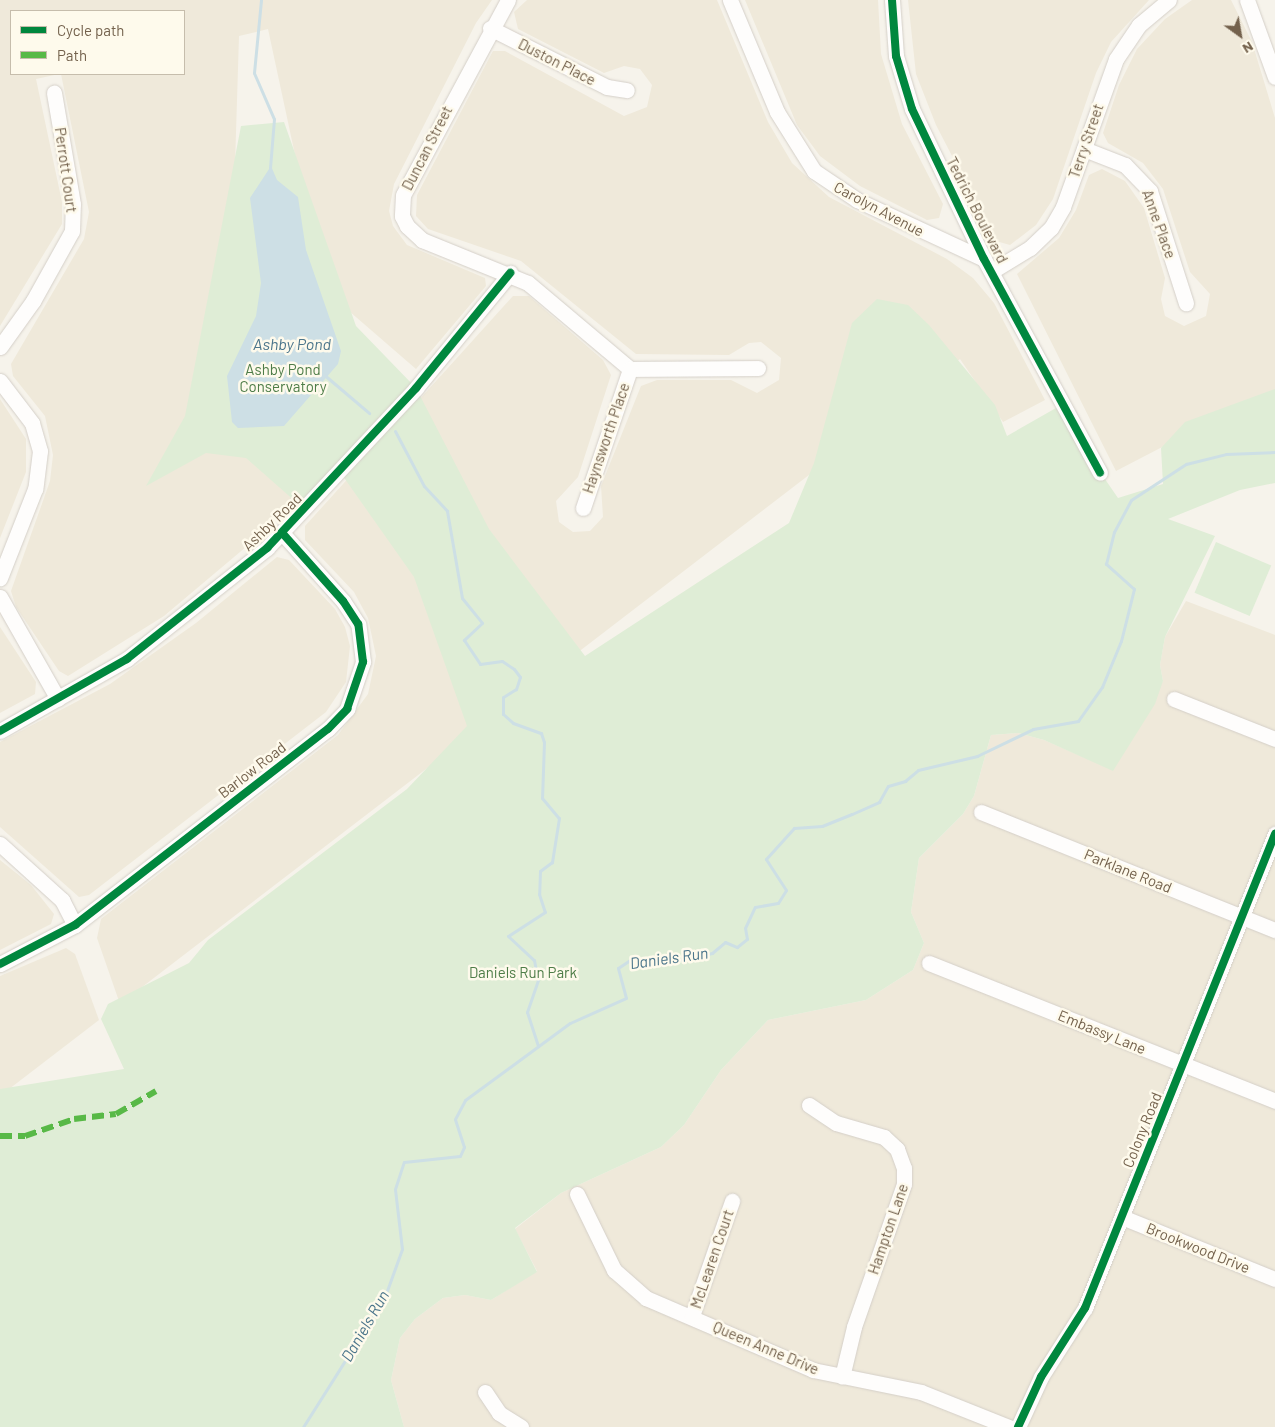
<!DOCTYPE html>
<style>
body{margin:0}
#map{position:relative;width:1275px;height:1427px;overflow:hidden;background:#f6f3eb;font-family:Barlow,sans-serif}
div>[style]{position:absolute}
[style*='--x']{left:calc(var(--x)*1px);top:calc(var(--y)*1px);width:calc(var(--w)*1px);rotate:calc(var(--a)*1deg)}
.residential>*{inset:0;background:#efe9da}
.green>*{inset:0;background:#dfedd6;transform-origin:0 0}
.water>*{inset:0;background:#cddfe5}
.stream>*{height:3px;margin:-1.5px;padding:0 1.5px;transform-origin:1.5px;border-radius:1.5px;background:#cddfe5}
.roads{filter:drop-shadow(0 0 1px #d4cfc8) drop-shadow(0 0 1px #d4cfc8)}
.minor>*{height:15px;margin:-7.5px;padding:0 7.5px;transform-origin:7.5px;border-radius:7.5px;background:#fefdfc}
.quiet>*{height:6px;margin-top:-3px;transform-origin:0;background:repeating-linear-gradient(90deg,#58b947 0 12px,transparent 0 18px)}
.cycleway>*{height:8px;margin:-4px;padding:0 4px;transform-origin:4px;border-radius:4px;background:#00873e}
span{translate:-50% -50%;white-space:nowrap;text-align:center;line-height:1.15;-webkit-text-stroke:5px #fefaec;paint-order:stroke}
.street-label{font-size:15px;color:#73614c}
.park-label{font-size:15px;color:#4e7d48}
.water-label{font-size:16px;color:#4b758b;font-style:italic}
.legend{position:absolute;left:10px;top:10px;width:175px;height:65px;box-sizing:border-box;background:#fefaec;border:1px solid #c6bdac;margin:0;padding:6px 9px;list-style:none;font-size:15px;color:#73614c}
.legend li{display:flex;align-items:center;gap:10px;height:25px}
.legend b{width:25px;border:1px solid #c6bdac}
.north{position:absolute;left:1215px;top:10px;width:50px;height:50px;-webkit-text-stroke:4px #fefaec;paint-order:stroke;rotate:148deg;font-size:14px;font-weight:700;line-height:20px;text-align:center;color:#73614c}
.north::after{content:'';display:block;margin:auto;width:18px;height:22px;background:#73614c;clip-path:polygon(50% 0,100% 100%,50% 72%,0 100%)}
</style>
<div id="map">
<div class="residential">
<i style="clip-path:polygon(0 0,492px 0,476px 23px,394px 184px,389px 211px,393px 226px,407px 245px,485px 278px,486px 286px,416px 369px,349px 311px,315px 248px,268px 29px,239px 36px,235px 165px,251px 433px,320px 473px,259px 536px,164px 616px,68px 676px,59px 671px,16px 607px,11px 591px,50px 481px,53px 455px,45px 416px,13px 376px,11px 364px,84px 239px,89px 212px,61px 74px,184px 74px,184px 11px,11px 11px,11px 74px,59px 74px,36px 79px,62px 202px,62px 224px,0 326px)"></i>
<i style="clip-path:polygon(527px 0,717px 0,768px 122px,792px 163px,829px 197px,947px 259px,973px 278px,994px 303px,1045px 400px,1003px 422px,960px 359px,120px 1004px,97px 938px,101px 919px,338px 735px,368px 694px,376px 656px,368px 618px,354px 592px,305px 540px,305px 526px,513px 296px,529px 296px,603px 360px,611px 375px,578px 477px,556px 501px,559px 522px,573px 532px,590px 531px,603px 517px,601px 486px,641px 386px,657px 380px,731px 380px,757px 393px,779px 380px,781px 358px,761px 342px,749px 343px,729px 355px,636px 354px,521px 261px,428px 229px,416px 216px,417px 195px,493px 51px,505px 51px,624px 116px,647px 107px,652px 85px,640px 69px,624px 66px,604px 73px,518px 29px,514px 12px)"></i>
<i style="clip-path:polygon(745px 0,878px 0,881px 54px,902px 124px,943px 204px,939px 218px,927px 220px,860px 186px,820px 156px,797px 125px)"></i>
<i style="clip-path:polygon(908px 0,1149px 0,1111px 42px,1096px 73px,1053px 199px,1036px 225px,1010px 245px,996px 241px,936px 125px,916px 74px)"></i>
<i style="clip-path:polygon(1192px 0,1231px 0,1252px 42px,1275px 118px,1275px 439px,1222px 416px,1116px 471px,1017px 274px,1059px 238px,1076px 210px,1089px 175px,1102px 169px,1125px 181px,1144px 208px,1165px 278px,1161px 299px,1165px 316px,1184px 326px,1206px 316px,1210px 294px,1190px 272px,1163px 189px,1143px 163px,1108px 143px,1103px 133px,1119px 85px,1137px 49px,1165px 19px)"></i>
<i style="clip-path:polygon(0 399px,26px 439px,26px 472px,0 538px)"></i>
<i style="clip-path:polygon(277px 557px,289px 560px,335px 609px,345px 627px,350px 646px,346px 682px,326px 712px,89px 895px,79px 897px,0 827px,0 742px,110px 684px,196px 623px)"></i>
<i style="clip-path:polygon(1186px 601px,1275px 635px,1275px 1427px,404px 1427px,391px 1380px,400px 1338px,415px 1319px,443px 1298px,465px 1295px,491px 1300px,537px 1271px,515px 1229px,561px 1193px,661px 1147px,684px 1125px,721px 1070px,768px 1020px,866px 1000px,913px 970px,924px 943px,911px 912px,919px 858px,963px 814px,974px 796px,991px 735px,1018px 733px,1044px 740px,1113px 770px,1163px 681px,1160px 665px,1165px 637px)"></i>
<i style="clip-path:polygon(0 627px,36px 682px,35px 694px,0 713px)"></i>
<i style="clip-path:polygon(0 860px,31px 885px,54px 914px,51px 924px,0 950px)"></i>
<i style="clip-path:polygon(66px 948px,75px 954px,99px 1020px,0 1096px,0 976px)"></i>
</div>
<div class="green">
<i style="clip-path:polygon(284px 122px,356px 326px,416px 388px,489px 529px,585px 656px,789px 523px,814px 463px,852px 323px,877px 299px,908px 305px,929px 325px,995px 405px,1007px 436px,1056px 408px,1118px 498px,1163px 484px,1161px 448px,1185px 422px,1275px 389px,1275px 483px,1240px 490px,1168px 519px,1215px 536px,1165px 637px,1160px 665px,1163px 681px,1155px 704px,1113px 771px,1044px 740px,1018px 733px,991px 735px,974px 796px,963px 814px,919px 858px,911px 912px,924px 943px,913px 970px,866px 1000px,768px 1020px,721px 1070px,684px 1125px,661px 1147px,561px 1193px,515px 1228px,537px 1272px,491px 1300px,465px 1295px,443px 1298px,415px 1319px,400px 1338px,391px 1380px,404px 1427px,0 1427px,0 1089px,124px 1069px,101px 1019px,108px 1004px,189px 963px,208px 940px,407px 789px,467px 726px,414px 577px,340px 472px,305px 510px,246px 458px,206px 453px,146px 486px,185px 416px,241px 126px)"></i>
<i style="left:1216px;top:542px;width:60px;height:55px;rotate:23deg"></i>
</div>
<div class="water">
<i style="clip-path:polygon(271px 166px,277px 180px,298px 197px,306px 250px,341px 351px,338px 364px,284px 426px,238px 428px,232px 422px,227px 376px,256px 316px,261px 283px,250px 198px)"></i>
</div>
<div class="stream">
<i style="--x:261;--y:0;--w:73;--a:95.5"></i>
<i style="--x:254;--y:73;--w:50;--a:66.5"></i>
<i style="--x:274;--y:119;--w:49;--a:94.7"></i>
<i style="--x:322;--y:373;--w:62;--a:40.4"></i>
<i style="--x:395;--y:431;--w:62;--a:62.2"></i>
<i style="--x:424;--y:486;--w:34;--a:47"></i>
<i style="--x:447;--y:511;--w:88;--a:80.2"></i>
<i style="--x:462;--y:598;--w:32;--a:51"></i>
<i style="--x:482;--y:623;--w:25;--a:137"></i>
<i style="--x:464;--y:640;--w:29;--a:56"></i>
<i style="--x:480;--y:664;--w:22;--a:-8"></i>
<i style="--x:502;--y:661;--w:14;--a:34"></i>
<i style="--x:514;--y:669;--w:10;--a:53"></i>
<i style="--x:520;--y:677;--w:13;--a:108"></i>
<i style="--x:516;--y:689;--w:15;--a:148"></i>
<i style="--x:503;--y:697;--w:17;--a:90"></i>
<i style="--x:503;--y:714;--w:13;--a:42"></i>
<i style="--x:513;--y:723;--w:30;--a:20"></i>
<i style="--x:541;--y:733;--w:9;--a:72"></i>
<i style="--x:544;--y:742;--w:56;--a:92"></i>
<i style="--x:542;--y:798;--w:26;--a:50"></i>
<i style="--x:559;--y:818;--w:45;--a:99"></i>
<i style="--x:552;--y:862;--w:15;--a:143"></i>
<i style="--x:540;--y:871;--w:23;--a:92"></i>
<i style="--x:539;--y:894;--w:19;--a:72"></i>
<i style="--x:545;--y:912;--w:44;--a:147"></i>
<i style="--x:508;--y:936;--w:35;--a:43"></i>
<i style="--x:534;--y:960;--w:20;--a:79"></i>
<i style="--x:538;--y:980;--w:34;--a:109"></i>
<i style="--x:527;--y:1012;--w:36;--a:72"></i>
<i style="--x:303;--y:1427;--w:151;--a:-57.7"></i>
<i style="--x:384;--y:1299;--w:53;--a:-70.2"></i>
<i style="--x:402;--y:1249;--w:60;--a:-96.7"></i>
<i style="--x:395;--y:1189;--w:28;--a:-72"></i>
<i style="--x:404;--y:1162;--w:56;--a:-6.1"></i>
<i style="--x:460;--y:1156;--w:10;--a:-66"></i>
<i style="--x:464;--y:1147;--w:29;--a:-108"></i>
<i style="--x:455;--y:1119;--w:21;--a:-62"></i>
<i style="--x:465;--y:1100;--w:130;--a:-36.3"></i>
<i style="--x:570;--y:1023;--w:61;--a:-24.1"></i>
<i style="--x:626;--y:998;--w:31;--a:-105"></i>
<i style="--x:618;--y:968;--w:14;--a:-34"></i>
<i style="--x:630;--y:960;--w:49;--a:0"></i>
<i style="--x:679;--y:960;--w:34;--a:-12"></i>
<i style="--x:712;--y:953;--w:17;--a:-40"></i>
<i style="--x:725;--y:942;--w:13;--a:23"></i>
<i style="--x:737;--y:947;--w:13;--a:-39"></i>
<i style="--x:747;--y:939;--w:11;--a:-100"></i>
<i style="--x:745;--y:928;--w:23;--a:-65"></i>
<i style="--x:755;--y:907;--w:23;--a:-10"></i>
<i style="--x:778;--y:903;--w:15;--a:-58"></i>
<i style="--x:786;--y:890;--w:37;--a:-123"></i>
<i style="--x:766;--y:859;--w:42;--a:-47.9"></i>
<i style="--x:794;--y:828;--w:28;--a:-4"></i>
<i style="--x:822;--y:826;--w:32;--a:-22"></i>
<i style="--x:852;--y:814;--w:30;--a:-24"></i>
<i style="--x:879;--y:802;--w:18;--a:-61"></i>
<i style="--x:888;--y:786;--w:18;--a:-16"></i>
<i style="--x:905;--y:781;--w:17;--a:-40"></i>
<i style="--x:918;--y:770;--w:61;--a:-13.3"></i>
<i style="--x:977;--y:756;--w:62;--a:-25.7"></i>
<i style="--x:1033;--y:729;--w:46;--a:-10.1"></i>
<i style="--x:1078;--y:721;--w:42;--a:-54.8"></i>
<i style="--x:1102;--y:687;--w:50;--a:-67.6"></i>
<i style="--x:1121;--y:641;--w:54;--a:-76"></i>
<i style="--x:1134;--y:589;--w:38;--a:-138"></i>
<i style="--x:1106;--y:564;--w:33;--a:-76"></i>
<i style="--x:1114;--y:532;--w:36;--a:-62"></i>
<i style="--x:1131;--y:500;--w:66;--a:-33.2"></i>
<i style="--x:1186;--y:464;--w:41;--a:-14"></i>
<i style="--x:1226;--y:454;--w:49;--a:-2.3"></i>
</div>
<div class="roads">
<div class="minor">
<i style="--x:508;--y:0;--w:221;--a:118.3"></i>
<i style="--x:403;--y:195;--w:21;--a:93"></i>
<i style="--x:402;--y:216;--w:11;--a:63"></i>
<i style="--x:407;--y:226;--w:21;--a:43"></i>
<i style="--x:422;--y:240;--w:114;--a:22.1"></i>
<i style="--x:528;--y:283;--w:133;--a:40.1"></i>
<i style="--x:630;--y:369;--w:128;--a:-0.4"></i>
<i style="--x:730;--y:0;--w:121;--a:67.2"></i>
<i style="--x:777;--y:112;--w:70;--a:57.9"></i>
<i style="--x:814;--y:171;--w:52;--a:34"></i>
<i style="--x:857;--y:200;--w:140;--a:24.9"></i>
<i style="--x:892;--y:0;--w:56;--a:85.9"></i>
<i style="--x:896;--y:56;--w:55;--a:73.2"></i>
<i style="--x:912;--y:109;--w:166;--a:64.4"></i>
<i style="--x:984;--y:259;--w:243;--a:61.5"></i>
<i style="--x:1247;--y:0;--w:82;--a:70"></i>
<i style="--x:490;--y:28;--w:131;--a:26.8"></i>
<i style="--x:607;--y:87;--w:20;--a:9"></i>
<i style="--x:1084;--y:149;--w:44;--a:21.3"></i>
<i style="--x:1125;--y:165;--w:36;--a:46"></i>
<i style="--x:1150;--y:191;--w:118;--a:72.2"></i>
<i style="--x:992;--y:271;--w:44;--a:-31.2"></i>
<i style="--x:1030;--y:248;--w:29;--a:-44"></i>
<i style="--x:1051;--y:228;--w:24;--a:-60"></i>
<i style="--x:1063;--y:207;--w:157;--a:-70.3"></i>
<i style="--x:1116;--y:59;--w:41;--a:-55.9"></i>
<i style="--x:1139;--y:25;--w:39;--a:-40"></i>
<i style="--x:0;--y:347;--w:57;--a:-54.3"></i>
<i style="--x:33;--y:301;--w:80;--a:-60.9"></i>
<i style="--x:72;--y:231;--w:27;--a:-88"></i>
<i style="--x:73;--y:204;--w:113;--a:-99.7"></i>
<i style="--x:0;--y:381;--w:53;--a:52.7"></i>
<i style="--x:32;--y:423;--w:29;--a:74"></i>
<i style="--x:40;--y:451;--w:38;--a:97"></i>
<i style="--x:35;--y:489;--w:96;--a:111.5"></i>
<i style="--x:583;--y:508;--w:147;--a:-71.3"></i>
<i style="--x:0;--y:597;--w:117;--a:60.4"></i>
<i style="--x:1174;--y:699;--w:109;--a:21.6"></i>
<i style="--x:0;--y:731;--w:146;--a:-29.6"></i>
<i style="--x:127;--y:659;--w:179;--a:-38.4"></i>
<i style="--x:267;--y:548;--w:219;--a:-47"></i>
<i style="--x:416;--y:388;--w:149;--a:-50.7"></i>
<i style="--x:981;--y:812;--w:317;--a:21.9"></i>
<i style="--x:0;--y:844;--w:84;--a:42.1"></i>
<i style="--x:62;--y:900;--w:28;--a:63"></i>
<i style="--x:929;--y:963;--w:373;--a:21.7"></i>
<i style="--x:0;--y:964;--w:85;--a:-27.5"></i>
<i style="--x:75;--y:925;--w:320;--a:-37.8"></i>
<i style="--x:328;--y:729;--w:28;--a:-46"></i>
<i style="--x:347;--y:709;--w:50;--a:-71.2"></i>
<i style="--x:363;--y:662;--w:38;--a:-97"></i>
<i style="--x:358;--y:624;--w:27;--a:-123"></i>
<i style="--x:343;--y:601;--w:90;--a:-131.8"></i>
<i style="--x:809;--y:1105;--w:32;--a:34"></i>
<i style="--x:836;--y:1123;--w:50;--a:16.3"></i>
<i style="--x:884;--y:1137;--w:18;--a:43"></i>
<i style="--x:897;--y:1149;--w:20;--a:70"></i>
<i style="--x:904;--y:1168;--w:16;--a:90"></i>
<i style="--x:904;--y:1184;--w:151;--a:109.3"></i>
<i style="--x:854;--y:1327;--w:51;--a:103.5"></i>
<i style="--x:577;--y:1194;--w:85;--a:64"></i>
<i style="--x:614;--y:1270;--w:43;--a:41.2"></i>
<i style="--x:646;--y:1298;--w:182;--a:23.3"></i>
<i style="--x:813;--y:1370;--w:110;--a:11.5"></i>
<i style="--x:921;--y:1392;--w:95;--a:21.7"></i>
<i style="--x:1122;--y:1217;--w:165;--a:22.1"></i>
<i style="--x:692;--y:1316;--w:122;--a:-70.8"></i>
<i style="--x:485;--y:1392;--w:25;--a:56"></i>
<i style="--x:499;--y:1413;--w:26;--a:32"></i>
<i style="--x:1018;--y:1427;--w:55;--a:-65.3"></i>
<i style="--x:1041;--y:1377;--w:82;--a:-57.5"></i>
<i style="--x:1085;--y:1308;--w:511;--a:-68.16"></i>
</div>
</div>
<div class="quiet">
<i style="--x:0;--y:1136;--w:25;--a:0"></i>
<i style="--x:25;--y:1136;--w:52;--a:-19.1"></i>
<i style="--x:74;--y:1119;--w:42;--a:-6.8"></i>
<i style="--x:116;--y:1114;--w:46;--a:-29.9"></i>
</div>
<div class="cycleway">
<i style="--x:892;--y:0;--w:56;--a:85.9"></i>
<i style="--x:896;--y:56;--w:55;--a:73.2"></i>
<i style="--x:912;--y:109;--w:166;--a:64.4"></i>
<i style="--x:984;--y:259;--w:243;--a:61.5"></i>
<i style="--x:0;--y:731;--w:146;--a:-29.6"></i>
<i style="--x:127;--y:659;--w:179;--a:-38.4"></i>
<i style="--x:267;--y:548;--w:219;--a:-47"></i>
<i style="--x:416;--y:388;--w:149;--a:-50.7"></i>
<i style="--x:0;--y:964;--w:85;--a:-27.5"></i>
<i style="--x:75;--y:925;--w:320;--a:-37.8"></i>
<i style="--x:328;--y:729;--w:28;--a:-46"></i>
<i style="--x:347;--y:709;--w:50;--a:-71.2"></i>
<i style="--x:363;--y:662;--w:38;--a:-97"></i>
<i style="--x:358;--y:624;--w:27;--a:-123"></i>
<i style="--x:343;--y:601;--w:90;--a:-131.8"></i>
<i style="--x:1018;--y:1427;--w:55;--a:-65.3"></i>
<i style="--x:1041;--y:1377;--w:82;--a:-57.5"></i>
<i style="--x:1085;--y:1308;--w:511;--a:-68.16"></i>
</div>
<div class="street-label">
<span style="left:557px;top:62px;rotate:27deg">Duston Place</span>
<span style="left:1086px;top:141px;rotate:-71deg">Terry Street</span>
<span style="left:427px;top:148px;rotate:-63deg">Duncan Street</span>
<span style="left:66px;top:170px;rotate:82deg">Perrott Court</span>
<span style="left:879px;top:209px;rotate:28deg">Carolyn Avenue</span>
<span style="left:977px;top:210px;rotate:63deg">Tedrich Boulevard</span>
<span style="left:1159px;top:224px;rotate:70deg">Anne Place</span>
<span style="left:606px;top:438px;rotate:-71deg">Haynsworth Place</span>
<span style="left:272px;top:522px;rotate:-44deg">Ashby Road</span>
<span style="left:252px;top:770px;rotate:-38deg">Barlow Road</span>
<span style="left:1128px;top:871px;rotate:22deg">Parklane Road</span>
<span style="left:1102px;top:1032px;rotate:22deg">Embassy Lane</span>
<span style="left:1142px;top:1130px;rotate:-68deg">Colony Road</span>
<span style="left:888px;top:1229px;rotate:-71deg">Hampton Lane</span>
<span style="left:1198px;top:1248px;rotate:22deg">Brookwood Drive</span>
<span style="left:712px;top:1259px;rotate:-71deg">McLearen Court</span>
<span style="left:766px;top:1348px;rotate:23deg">Queen Anne Drive</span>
</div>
<div class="park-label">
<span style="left:283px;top:378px">Ashby Pond<br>Conservatory</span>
<span style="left:523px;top:973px">Daniels Run Park</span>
</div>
<div class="water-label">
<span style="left:292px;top:344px">Ashby Pond</span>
<span style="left:669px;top:958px;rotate:-8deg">Daniels Run</span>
<span style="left:365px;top:1326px;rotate:-60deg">Daniels Run</span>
</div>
<ul class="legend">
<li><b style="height:6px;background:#00873e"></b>Cycle path</li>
<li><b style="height:6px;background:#58b947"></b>Path</li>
</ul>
<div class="north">N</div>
</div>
